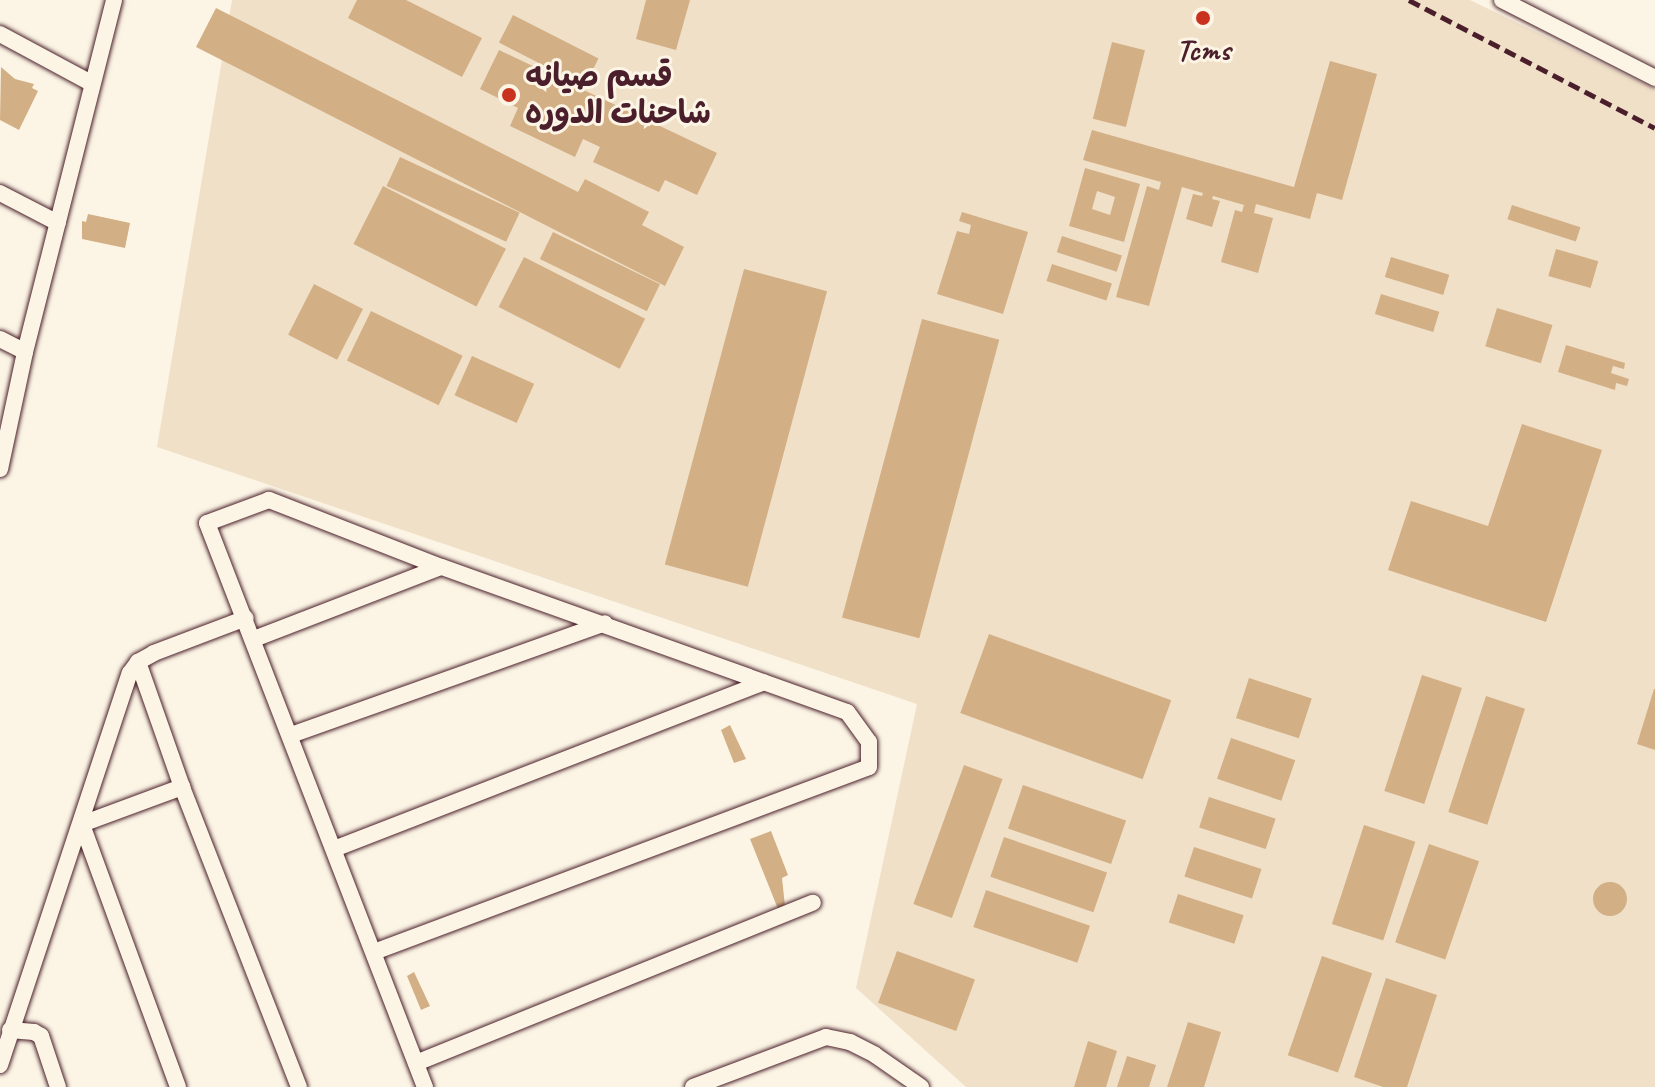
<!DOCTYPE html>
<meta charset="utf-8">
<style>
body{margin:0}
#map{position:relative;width:1655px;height:1087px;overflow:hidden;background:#fcf5e5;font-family:Caveat,"Playpen Sans Arabic",sans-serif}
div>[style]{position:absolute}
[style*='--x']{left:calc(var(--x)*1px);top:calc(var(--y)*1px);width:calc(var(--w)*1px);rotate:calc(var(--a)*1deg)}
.built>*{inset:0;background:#f0e0c8}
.building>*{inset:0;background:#d3af85;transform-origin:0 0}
.round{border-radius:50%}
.roads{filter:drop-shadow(0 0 2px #4a1f2b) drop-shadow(0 0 2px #4a1f2b)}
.street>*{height:16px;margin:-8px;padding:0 8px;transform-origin:8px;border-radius:8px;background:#fcf5e5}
.rail>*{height:5px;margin-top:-2.5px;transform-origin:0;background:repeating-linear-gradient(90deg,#4a1f2b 0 12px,transparent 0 18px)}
.dots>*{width:22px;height:22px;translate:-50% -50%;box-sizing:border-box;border:4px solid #fcf5e5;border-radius:50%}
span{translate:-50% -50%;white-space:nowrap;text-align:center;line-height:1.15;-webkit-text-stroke:6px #fcf5e5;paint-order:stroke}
.poi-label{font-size:32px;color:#4a1f2b;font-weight:700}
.left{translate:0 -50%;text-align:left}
</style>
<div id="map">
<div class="built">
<i style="clip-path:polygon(232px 0,1470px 0,1655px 89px,1655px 1087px,966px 1087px,856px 988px,917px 704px,157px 447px)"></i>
</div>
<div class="building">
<i style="clip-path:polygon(357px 0,406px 0,482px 38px,462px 77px,348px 18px)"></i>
<i style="clip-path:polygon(646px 0,690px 0,676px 50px,636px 39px)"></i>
<i style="clip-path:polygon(216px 8px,578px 192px,585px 179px,649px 212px,642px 225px,684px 247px,665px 286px,196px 47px)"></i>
<i style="left:513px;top:15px;width:96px;height:31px;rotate:27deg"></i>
<i style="left:1112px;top:42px;width:34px;height:79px;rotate:14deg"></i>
<i style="clip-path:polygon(499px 50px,717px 153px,697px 195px,665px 180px,659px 192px,593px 162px,600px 147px,583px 139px,575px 157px,510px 126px,518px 108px,480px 89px)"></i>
<i style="clip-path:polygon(1330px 61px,1377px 74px,1342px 200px,1317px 193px,1310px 219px,1256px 204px,1254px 213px,1273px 218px,1258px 273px,1221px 262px,1235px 210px,1242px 212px,1244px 205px,1213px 196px,1212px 199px,1220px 201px,1212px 227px,1186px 219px,1193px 194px,1202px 196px,1203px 193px,1182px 187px,1149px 306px,1116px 297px,1147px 186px,1159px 190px,1161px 182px,1083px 160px,1092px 130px,1294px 187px)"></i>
<i style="clip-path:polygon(1px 67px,15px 79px,34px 84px,32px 88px,38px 91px,19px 130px,0 120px)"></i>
<i style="left:400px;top:157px;width:132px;height:32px;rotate:25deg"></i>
<i style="clip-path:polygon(evenodd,1085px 168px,1140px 184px,1124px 242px,1069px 226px,1085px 168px,1097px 191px,1115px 197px,1110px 215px,1092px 209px,1097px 191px)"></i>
<i style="left:383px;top:186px;width:138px;height:65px;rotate:27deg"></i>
<i style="left:1512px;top:205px;width:72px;height:15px;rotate:18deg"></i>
<i style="clip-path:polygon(962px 212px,1028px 232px,1003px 314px,937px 294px,957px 231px,969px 234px,971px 225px,959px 221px)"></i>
<i style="clip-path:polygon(88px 214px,130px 223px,125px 248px,82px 239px,82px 221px,86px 222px)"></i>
<i style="left:553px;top:232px;width:119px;height:30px;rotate:26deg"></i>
<i style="left:1062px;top:236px;width:63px;height:17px;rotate:18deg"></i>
<i style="left:1556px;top:249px;width:44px;height:28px;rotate:16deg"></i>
<i style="left:524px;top:257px;width:136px;height:56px;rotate:27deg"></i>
<i style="left:1391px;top:257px;width:61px;height:21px;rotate:17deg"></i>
<i style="left:1052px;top:264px;width:63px;height:18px;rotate:18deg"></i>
<i style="left:744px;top:269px;width:86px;height:306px;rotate:15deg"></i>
<i style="left:314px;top:284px;width:55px;height:57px;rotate:27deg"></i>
<i style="left:1381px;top:294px;width:61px;height:21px;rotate:17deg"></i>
<i style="left:1497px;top:308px;width:58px;height:40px;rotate:17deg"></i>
<i style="left:371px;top:311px;width:102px;height:55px;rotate:26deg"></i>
<i style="left:922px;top:319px;width:80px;height:309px;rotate:15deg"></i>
<i style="clip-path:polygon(1566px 345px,1625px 363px,1624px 369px,1613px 366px,1611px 373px,1629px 379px,1627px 386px,1616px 383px,1615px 390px,1558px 372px)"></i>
<i style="left:472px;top:356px;width:68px;height:43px;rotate:24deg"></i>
<i style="clip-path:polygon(1522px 424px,1602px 450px,1546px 622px,1388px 570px,1411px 501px,1488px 526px)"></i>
<i style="left:989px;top:634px;width:194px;height:84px;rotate:20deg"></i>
<i style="left:1422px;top:675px;width:42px;height:122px;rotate:18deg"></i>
<i style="left:1249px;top:678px;width:66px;height:42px;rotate:18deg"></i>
<i style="clip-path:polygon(1654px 689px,1655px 689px,1655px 750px,1637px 744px)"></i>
<i style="left:1486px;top:696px;width:41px;height:122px;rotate:18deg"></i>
<i style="clip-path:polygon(730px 725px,746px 759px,734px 763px,721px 730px)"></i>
<i style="left:1231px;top:738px;width:68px;height:43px;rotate:19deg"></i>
<i style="left:964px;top:765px;width:41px;height:148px;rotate:20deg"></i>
<i style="left:1023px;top:785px;width:109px;height:46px;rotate:19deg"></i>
<i style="left:1209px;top:797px;width:70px;height:32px;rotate:18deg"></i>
<i style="left:1364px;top:825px;width:54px;height:104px;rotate:18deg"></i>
<i style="clip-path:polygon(771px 831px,788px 875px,782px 878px,785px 906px,778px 909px,750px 839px)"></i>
<i style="left:1004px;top:837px;width:109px;height:42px;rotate:19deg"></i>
<i style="left:1429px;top:844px;width:53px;height:104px;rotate:19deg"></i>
<i style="left:1194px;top:847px;width:71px;height:31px;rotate:18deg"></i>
<i class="round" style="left:1593px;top:882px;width:34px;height:34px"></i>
<i style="left:986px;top:890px;width:110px;height:39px;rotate:19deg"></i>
<i style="left:1178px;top:894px;width:69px;height:30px;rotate:18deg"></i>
<i style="left:897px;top:951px;width:83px;height:55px;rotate:20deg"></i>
<i style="left:1322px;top:956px;width:53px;height:105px;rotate:19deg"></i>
<i style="clip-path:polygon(414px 972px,430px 1006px,421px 1010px,407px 976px)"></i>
<i style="clip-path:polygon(1386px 978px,1437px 995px,1407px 1087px,1383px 1087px,1354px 1077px)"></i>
<i style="clip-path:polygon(1188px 1022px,1221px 1032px,1204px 1087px,1167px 1087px)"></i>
<i style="clip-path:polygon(1088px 1041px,1117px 1051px,1106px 1087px,1074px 1087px)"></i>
<i style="clip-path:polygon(1127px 1056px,1156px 1065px,1149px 1087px,1117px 1087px)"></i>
</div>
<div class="roads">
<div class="street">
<i style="--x:1502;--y:0;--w:172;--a:27"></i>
<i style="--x:0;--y:34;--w:103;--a:28.3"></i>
<i style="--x:0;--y:193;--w:65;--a:27.3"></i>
<i style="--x:0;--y:339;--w:28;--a:27"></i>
<i style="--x:0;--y:469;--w:120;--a:-77.9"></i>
<i style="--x:25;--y:352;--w:363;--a:-75.8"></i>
<i style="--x:254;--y:639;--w:200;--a:-21.1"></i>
<i style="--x:138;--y:662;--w:133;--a:70.6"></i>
<i style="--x:182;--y:787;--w:322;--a:68.7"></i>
<i style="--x:291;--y:735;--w:333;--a:-19.6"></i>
<i style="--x:334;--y:849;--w:461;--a:-21.2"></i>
<i style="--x:374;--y:952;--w:528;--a:-20.49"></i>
<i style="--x:869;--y:767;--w:25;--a:-90"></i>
<i style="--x:869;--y:742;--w:37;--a:-126"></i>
<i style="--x:847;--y:712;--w:431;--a:-160.3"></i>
<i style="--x:441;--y:567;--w:185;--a:-158.7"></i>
<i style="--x:269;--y:500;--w:66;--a:159.6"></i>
<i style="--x:207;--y:523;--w:605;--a:68.87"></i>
<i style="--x:10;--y:1030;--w:24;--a:5"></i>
<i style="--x:34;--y:1032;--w:8;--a:30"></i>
<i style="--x:41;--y:1036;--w:54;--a:71.6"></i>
<i style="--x:416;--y:1063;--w:428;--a:-22"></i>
<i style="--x:0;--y:1065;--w:413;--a:-71.7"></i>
<i style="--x:130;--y:673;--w:14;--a:-54"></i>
<i style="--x:138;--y:662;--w:18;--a:-29"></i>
<i style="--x:154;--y:653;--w:98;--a:-20.8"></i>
<i style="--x:178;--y:1087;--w:280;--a:-110.1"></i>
<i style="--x:82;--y:824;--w:107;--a:-20.3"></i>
<i style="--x:693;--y:1087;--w:142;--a:-20.6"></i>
<i style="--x:826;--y:1037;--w:25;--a:12"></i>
<i style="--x:850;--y:1042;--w:28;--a:27"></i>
<i style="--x:875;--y:1055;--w:56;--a:34.8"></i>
</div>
</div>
<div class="rail">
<i style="--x:1409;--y:0;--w:277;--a:27.5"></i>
</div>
<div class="dots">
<i style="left:1203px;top:18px;background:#c8321e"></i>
<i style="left:509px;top:95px;background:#c8321e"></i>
</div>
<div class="poi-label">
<span style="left:1203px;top:50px">Tcms</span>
<span class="left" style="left:525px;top:95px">قسم صيانه<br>شاحنات الدوره</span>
</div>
</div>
